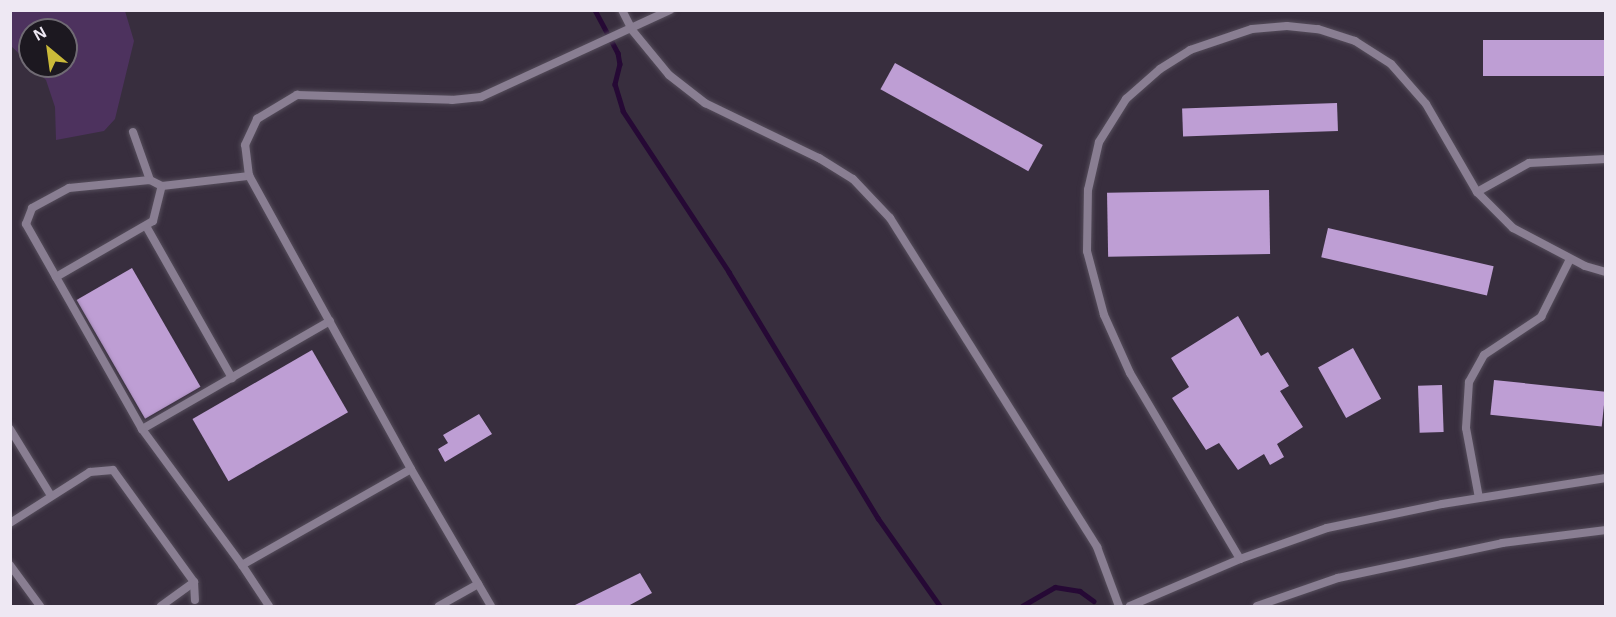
<!DOCTYPE html>
<style>
body{margin:0}
#map{position:relative;width:1616px;height:617px;overflow:hidden;background:#382e3e;font-family:Arial,sans-serif}
div>[style]{position:absolute}
[style*='--x']{left:calc(var(--x)*1px);top:calc(var(--y)*1px);width:calc(var(--w)*1px);rotate:calc(var(--a)*1deg)}
.green>*{inset:0;background:#4d325e}
.stream>*{height:4.5px;margin:-2.25px;padding:0 2.25px;transform-origin:2.25px;border-radius:2.25px;background:#260935}
.building>*{inset:0;background:#be9ed4;transform-origin:0 0}
.roads{filter:drop-shadow(0 0 2px #554d5b) drop-shadow(0 0 2px #554d5b)}
.service>*{height:8px;margin:-4px;padding:0 4px;transform-origin:4px;border-radius:4px;background:#897e92}
span{translate:-50% -50%;white-space:nowrap;text-align:center;line-height:1.15;-webkit-text-stroke:6px #1c1820;paint-order:stroke}
.frame{position:absolute;inset:0;border:12px solid #eee8f3;pointer-events:none}
.north{position:absolute;left:18px;top:18px;width:60px;height:60px;box-sizing:border-box;background:#1c1820;border:2px solid #706b74;border-radius:50%;rotate:331deg;font-size:16px;font-weight:700;line-height:24px;text-align:center;color:#eee8f3}
.north::after{content:'';display:block;margin:auto;width:21px;height:27px;background:#cbba39;clip-path:polygon(50% 0,100% 100%,50% 72%,0 100%)}
</style>
<div id="map">
<div class="green">
<i style="clip-path:polygon(10px 11px,125px 11px,134px 41px,115px 119px,104px 131px,56px 140px,55px 107px,46px 80px,32px 66px,66px 66px,66px 30px,30px 30px,30px 64px,11px 46px)"></i>
</div>
<div class="stream">
<i style="--x:595;--y:10;--w:49;--a:61.9"></i>
<i style="--x:618;--y:53;--w:11;--a:80"></i>
<i style="--x:620;--y:64;--w:21;--a:104"></i>
<i style="--x:615;--y:84;--w:28;--a:73"></i>
<i style="--x:623;--y:111;--w:193;--a:56.6"></i>
<i style="--x:729;--y:272;--w:288;--a:58.8"></i>
<i style="--x:878;--y:518;--w:108;--a:54.8"></i>
<i style="--x:1022;--y:606;--w:38;--a:-30"></i>
<i style="--x:1055;--y:587;--w:25;--a:9"></i>
<i style="--x:1080;--y:591;--w:17;--a:36"></i>
</div>
<div class="building">
<i style="left:1605px;top:40px;width:36px;height:122px;rotate:90deg"></i>
<i style="left:895px;top:63px;width:169px;height:30px;rotate:29deg"></i>
<i style="left:1337px;top:103px;width:28px;height:155px;rotate:88deg"></i>
<i style="left:1269px;top:190px;width:64px;height:162px;rotate:89deg"></i>
<i style="left:1328px;top:228px;width:170px;height:30px;rotate:13deg"></i>
<i style="left:132px;top:268px;width:137px;height:64px;rotate:60deg"></i>
<i style="clip-path:polygon(1238px 316px,1261px 356px,1268px 352px,1289px 386px,1280px 391px,1303px 427px,1277px 444px,1284px 457px,1270px 465px,1264px 454px,1238px 470px,1219px 443px,1206px 450px,1172px 398px,1189px 387px,1171px 358px)"></i>
<i style="left:1353px;top:348px;width:58px;height:40px;rotate:61deg"></i>
<i style="left:312px;top:350px;width:72px;height:138px;rotate:60deg"></i>
<i style="left:1494px;top:380px;width:112px;height:35px;rotate:6deg"></i>
<i style="left:1442px;top:385px;width:47px;height:24px;rotate:88deg"></i>
<i style="clip-path:polygon(479px 414px,492px 434px,445px 462px,438px 449px,448px 443px,443px 435px)"></i>
<i style="clip-path:polygon(640px 573px,652px 593px,628px 606px,573px 606px)"></i>
</div>
<div class="roads">
<div class="service">
<i style="--x:622;--y:10;--w:22;--a:63"></i>
<i style="--x:632;--y:30;--w:58;--a:50.6"></i>
<i style="--x:669;--y:75;--w:46;--a:37.9"></i>
<i style="--x:705;--y:103;--w:127;--a:25.8"></i>
<i style="--x:819;--y:158;--w:40;--a:32"></i>
<i style="--x:853;--y:179;--w:54;--a:46.5"></i>
<i style="--x:890;--y:218;--w:389;--a:57.8"></i>
<i style="--x:1097;--y:547;--w:63;--a:69.6"></i>
<i style="--x:133;--y:132;--w:51;--a:70.5"></i>
<i style="--x:150;--y:180;--w:13;--a:27"></i>
<i style="--x:162;--y:186;--w:88;--a:-6.6"></i>
<i style="--x:1477;--y:192;--w:60;--a:-29.1"></i>
<i style="--x:1529;--y:163;--w:77;--a:-3"></i>
<i style="--x:146;--y:226;--w:175;--a:60.5"></i>
<i style="--x:56;--y:277;--w:61;--a:-119.5"></i>
<i style="--x:26;--y:224;--w:17;--a:-69"></i>
<i style="--x:32;--y:208;--w:42;--a:-28.4"></i>
<i style="--x:69;--y:188;--w:81;--a:-5.6"></i>
<i style="--x:330;--y:321;--w:217;--a:150.1"></i>
<i style="--x:142;--y:429;--w:169;--a:53.7"></i>
<i style="--x:242;--y:565;--w:194;--a:-29.6"></i>
<i style="--x:10;--y:429;--w:76;--a:58.4"></i>
<i style="--x:142;--y:429;--w:175;--a:-119.5"></i>
<i style="--x:56;--y:277;--w:112;--a:-30"></i>
<i style="--x:153;--y:221;--w:36;--a:-76"></i>
<i style="--x:1479;--y:498;--w:71;--a:-100.5"></i>
<i style="--x:1466;--y:428;--w:46;--a:-86.3"></i>
<i style="--x:1469;--y:382;--w:31;--a:-61"></i>
<i style="--x:1484;--y:355;--w:69;--a:-33.7"></i>
<i style="--x:1541;--y:317;--w:65;--a:-63.4"></i>
<i style="--x:10;--y:523;--w:95;--a:-32.5"></i>
<i style="--x:90;--y:472;--w:23;--a:-5"></i>
<i style="--x:113;--y:470;--w:138;--a:54.1"></i>
<i style="--x:194;--y:582;--w:18;--a:87"></i>
<i style="--x:1240;--y:559;--w:216;--a:-120.6"></i>
<i style="--x:1130;--y:373;--w:64;--a:-114.1"></i>
<i style="--x:1104;--y:315;--w:66;--a:-104.9"></i>
<i style="--x:1087;--y:251;--w:61;--a:-89.1"></i>
<i style="--x:1088;--y:190;--w:49;--a:-77.1"></i>
<i style="--x:1099;--y:142;--w:51;--a:-57.9"></i>
<i style="--x:1126;--y:99;--w:45;--a:-41.4"></i>
<i style="--x:1160;--y:69;--w:36;--a:-32"></i>
<i style="--x:1190;--y:50;--w:65;--a:-18.7"></i>
<i style="--x:1252;--y:29;--w:35;--a:-5"></i>
<i style="--x:1287;--y:26;--w:31;--a:6"></i>
<i style="--x:1318;--y:29;--w:39;--a:18"></i>
<i style="--x:1355;--y:41;--w:43;--a:32.6"></i>
<i style="--x:1391;--y:64;--w:53;--a:48.8"></i>
<i style="--x:1426;--y:104;--w:102;--a:59.9"></i>
<i style="--x:1477;--y:192;--w:51;--a:45"></i>
<i style="--x:1513;--y:228;--w:81;--a:27.8"></i>
<i style="--x:1585;--y:266;--w:22;--a:16"></i>
<i style="--x:10;--y:565;--w:51;--a:53.8"></i>
<i style="--x:242;--y:565;--w:49;--a:56.6"></i>
<i style="--x:161;--y:606;--w:41;--a:-36"></i>
<i style="--x:439;--y:606;--w:45;--a:-29.4"></i>
<i style="--x:491;--y:606;--w:159;--a:-120.3"></i>
<i style="--x:411;--y:469;--w:335;--a:-118.9"></i>
<i style="--x:249;--y:176;--w:31;--a:-97"></i>
<i style="--x:245;--y:145;--w:29;--a:-65"></i>
<i style="--x:257;--y:119;--w:47;--a:-31"></i>
<i style="--x:297;--y:95;--w:155;--a:1.8"></i>
<i style="--x:452;--y:100;--w:29;--a:-6"></i>
<i style="--x:481;--y:97;--w:208;--a:-24.7"></i>
<i style="--x:1130;--y:606;--w:120;--a:-23.1"></i>
<i style="--x:1240;--y:559;--w:92;--a:-19.6"></i>
<i style="--x:1327;--y:528;--w:117;--a:-11.8"></i>
<i style="--x:1442;--y:504;--w:166;--a:-9"></i>
<i style="--x:1257;--y:606;--w:86;--a:-19.1"></i>
<i style="--x:1338;--y:578;--w:168;--a:-12"></i>
<i style="--x:1502;--y:543;--w:105;--a:-7.1"></i>
</div>
</div>
<div class="frame"></div>
<div class="north">N</div>
</div>
